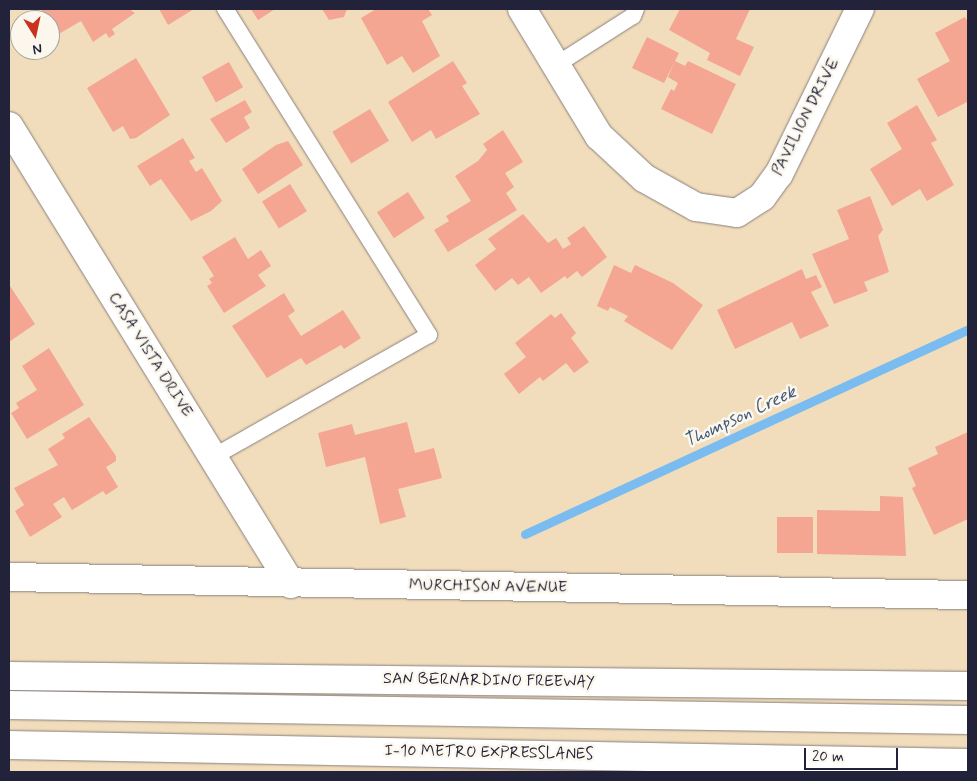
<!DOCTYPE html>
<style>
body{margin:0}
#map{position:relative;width:977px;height:781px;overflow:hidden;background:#f1ddbc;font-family:Mynerve,sans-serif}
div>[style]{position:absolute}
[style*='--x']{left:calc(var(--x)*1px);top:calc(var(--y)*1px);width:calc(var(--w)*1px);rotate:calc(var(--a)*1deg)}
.stream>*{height:9px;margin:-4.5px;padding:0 4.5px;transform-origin:4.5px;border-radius:4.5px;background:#7bbcf0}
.building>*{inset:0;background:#f4a692;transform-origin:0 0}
.roads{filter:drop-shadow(0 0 1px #8a807c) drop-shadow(0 0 1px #8a807c)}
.service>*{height:16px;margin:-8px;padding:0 8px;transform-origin:8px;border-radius:8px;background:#fff}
.minor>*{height:28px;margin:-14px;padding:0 14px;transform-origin:14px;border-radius:14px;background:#fff}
.motorway>*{height:28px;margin:-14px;padding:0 14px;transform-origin:14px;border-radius:14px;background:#fff}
span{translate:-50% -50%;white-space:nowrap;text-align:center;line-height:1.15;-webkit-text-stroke:5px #fbf7ec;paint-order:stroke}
.street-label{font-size:16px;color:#22223b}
.water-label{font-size:18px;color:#41587a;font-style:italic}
.frame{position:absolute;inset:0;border:10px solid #22223b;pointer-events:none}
.north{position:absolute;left:10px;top:10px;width:50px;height:50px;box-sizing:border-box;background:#fbf7ec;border:1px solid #a4a2a5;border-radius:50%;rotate:170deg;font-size:14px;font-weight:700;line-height:20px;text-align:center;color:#22223b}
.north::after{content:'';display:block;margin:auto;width:18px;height:22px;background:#c8321e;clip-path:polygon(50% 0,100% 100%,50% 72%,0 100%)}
.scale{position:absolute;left:804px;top:748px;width:94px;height:22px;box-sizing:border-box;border:2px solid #22223b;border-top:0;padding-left:6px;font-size:15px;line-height:18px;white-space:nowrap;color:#22223b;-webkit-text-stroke:4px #fbf7ec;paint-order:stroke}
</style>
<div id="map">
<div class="stream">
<i style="--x:525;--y:534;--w:488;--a:-24.8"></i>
</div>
<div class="building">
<i style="clip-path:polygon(41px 9px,129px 9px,135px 13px,112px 29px,115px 34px,109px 38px,106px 33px,93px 42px,81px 21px,57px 35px)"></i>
<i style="clip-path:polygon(159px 9px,194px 9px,168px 25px)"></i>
<i style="clip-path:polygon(251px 9px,275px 9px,258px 20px)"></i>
<i style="clip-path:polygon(322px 9px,347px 9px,344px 17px,329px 20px)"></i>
<i style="clip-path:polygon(376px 9px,428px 9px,432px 15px,422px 21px,440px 56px,413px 73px,402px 56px,387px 65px,361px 18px)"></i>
<i style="clip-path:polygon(680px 9px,750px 9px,736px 39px,754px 47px,740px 76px,707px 60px,710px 53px,669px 30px)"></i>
<i style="clip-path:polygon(965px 17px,968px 22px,968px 105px,967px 102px,938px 117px,917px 79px,950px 61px,935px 33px)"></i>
<i style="clip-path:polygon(647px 37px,679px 53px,675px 61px,685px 66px,688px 61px,736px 84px,712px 134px,661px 109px,671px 89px,674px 91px,678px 83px,668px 77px,674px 63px,664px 83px,632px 68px)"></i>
<i style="clip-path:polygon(136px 58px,170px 115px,136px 138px,130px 139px,123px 126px,113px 132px,87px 88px)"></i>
<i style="clip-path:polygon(453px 61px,467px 83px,462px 86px,480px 114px,436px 139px,431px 130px,412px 142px,388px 102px)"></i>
<i style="left:229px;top:62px;width:29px;height:31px;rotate:61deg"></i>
<i style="clip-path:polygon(245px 100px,252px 112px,244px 117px,250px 128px,226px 143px,210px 119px)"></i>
<i style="clip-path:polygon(917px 105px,937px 140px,931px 143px,954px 185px,927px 201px,920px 189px,892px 206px,870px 169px,902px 149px,887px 123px)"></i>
<i style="left:370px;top:109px;width:37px;height:44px;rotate:59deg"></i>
<i style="clip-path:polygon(503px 130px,523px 162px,505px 173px,514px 187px,506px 193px,517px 210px,448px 252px,434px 230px,449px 221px,446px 216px,471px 201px,455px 176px,478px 161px,487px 150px,483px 144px)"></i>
<i style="clip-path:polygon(183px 138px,195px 158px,189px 161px,196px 172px,202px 168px,222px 201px,211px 211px,191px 221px,161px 179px,150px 186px,137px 166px)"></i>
<i style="clip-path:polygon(288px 141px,303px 165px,258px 194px,242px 169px,276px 145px)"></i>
<i style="left:290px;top:184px;width:32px;height:33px;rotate:58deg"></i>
<i style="left:408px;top:192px;width:31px;height:37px;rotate:57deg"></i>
<i style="clip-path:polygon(870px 196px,883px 230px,878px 236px,889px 272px,864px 282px,868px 291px,834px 304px,812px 254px,849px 239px,837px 210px)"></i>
<i style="clip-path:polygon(523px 214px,548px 243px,556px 238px,563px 249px,571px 244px,567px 238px,584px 226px,607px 257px,582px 277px,577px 271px,567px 279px,565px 276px,541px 293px,529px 277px,518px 285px,512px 278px,495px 291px,475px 265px,496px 249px,488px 239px)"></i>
<i style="clip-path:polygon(235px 237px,248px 259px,261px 250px,271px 266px,258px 275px,266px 286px,224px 313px,207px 286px,212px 283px,209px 279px,214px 276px,202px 257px)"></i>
<i style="clip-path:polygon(614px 265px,631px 273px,635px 265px,673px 283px,703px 305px,672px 350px,624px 321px,628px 316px,610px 307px,608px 311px,597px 306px)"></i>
<i style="clip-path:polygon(802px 269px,806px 279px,816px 275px,822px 287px,811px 292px,829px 326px,800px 339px,792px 322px,735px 349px,717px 310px)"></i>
<i style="clip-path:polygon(10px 286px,35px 324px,9px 342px,9px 287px)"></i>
<i style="clip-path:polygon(284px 293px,295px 311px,288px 316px,301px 336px,343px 310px,361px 338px,344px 349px,341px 345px,306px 365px,301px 358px,267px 378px,232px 326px)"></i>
<i style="clip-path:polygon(561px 313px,576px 333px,571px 338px,589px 362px,574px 373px,566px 363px,543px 381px,540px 377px,519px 394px,504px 374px,526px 357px,515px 343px,551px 314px,555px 318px)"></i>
<i style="clip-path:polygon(49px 348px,84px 405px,27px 439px,11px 413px,19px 408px,16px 403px,37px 390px,22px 366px)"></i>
<i style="clip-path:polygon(89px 417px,116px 456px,116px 461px,106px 467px,118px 487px,106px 495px,103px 491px,72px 510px,64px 497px,53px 504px,62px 517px,30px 537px,15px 511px,24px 505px,14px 488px,58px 465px,48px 449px,65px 438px,62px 434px)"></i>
<i style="clip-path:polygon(407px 422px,415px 453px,434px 448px,442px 478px,398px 489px,406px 517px,380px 524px,365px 457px,326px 467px,318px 433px,352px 424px,355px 435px)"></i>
<i style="clip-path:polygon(968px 432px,968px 519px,934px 535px,912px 488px,916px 486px,908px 468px,938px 454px,935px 447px)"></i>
<i style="clip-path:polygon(880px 496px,903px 497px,906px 556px,817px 554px,817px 510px,880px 511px)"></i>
<i style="left:777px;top:517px;width:36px;height:36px"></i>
</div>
<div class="roads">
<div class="service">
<i style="--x:556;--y:65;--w:91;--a:-32.5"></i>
<i style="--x:633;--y:16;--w:8;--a:-67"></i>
<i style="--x:213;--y:457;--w:248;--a:-29.5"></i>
<i style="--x:429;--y:335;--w:385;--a:-122"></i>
</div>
<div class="minor">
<i style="--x:522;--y:9;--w:149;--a:58.8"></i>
<i style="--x:599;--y:136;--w:62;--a:43"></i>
<i style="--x:644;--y:178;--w:60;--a:29.1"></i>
<i style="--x:696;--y:207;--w:41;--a:8.3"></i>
<i style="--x:737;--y:213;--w:30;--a:-33"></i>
<i style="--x:762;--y:197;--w:29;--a:-54"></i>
<i style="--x:779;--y:174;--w:184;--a:-63.9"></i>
<i style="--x:9;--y:126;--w:538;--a:58.38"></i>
<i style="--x:9;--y:577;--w:959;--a:1.08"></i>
</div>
<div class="motorway">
<i style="--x:9;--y:676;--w:959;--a:0.6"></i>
<i style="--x:9;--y:705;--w:959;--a:0.9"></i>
<i style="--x:9;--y:745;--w:959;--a:1.08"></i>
</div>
</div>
<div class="street-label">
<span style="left:806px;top:117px;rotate:-63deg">PAVILION DRIVE</span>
<span style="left:150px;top:355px;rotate:58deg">CASA VISTA DRIVE</span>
<span style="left:488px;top:587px;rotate:1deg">MURCHISON AVENUE</span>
<span style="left:489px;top:681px;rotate:1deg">SAN BERNARDINO FREEWAY</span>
<span style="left:489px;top:753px;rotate:1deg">I-10 METRO EXPRESSLANES</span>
</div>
<div class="water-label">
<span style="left:740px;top:417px;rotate:-25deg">Thompson Creek</span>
</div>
<div class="frame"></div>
<div class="north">N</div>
<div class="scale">20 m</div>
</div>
